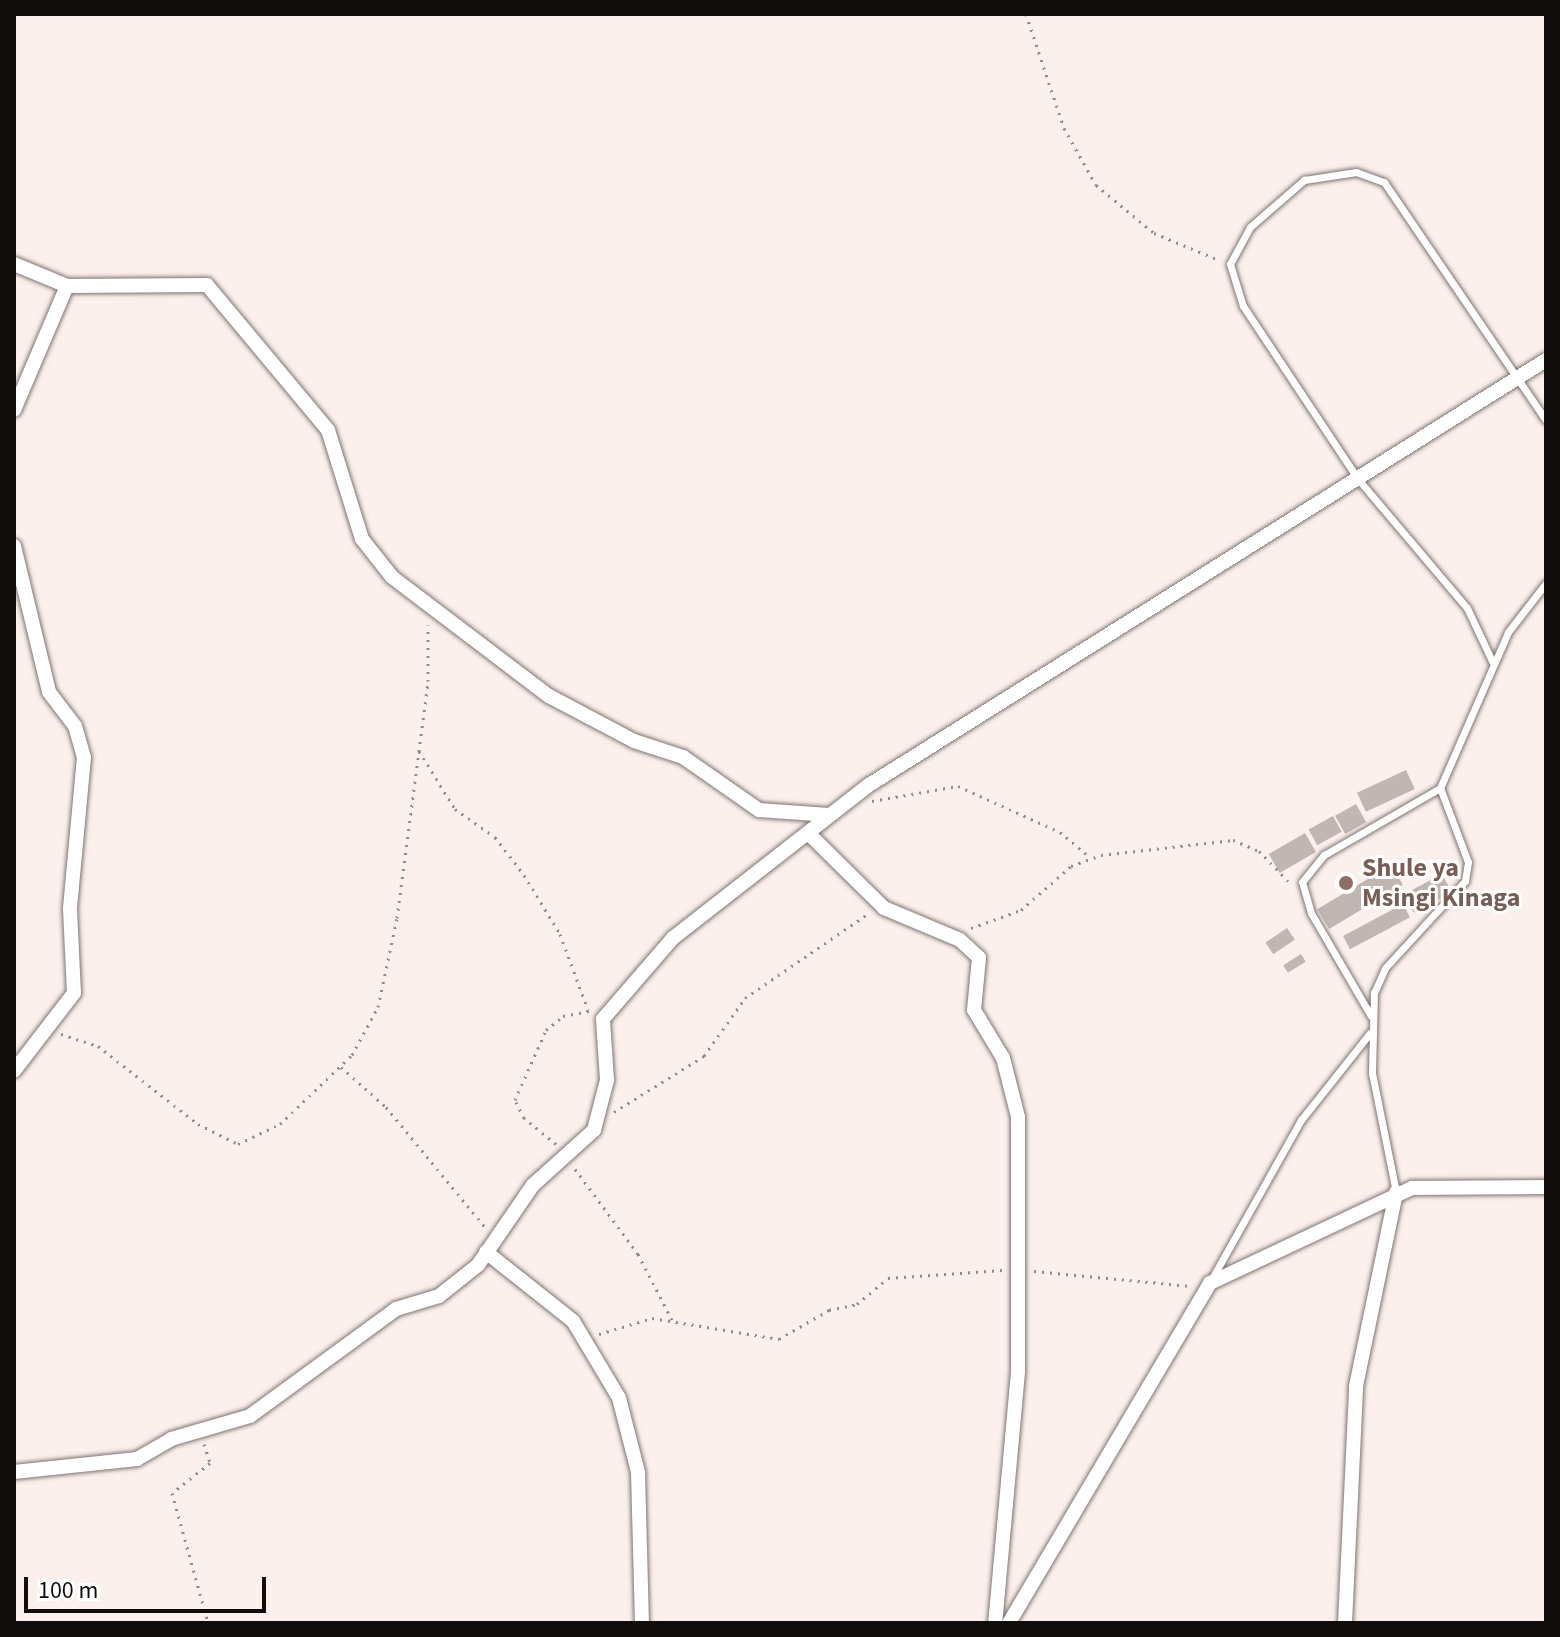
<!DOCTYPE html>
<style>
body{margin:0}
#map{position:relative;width:1560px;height:1637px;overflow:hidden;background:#fcf0ec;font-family:"Source Sans 3",sans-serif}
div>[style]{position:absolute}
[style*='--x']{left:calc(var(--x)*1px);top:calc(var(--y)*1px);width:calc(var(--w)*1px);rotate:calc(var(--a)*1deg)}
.building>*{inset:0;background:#c1b6b2;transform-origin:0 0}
.path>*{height:3px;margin-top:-1.5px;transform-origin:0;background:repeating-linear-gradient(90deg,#938b88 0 2px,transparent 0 8px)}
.roads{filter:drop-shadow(0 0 2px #7e7470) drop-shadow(0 0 2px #7e7470)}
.service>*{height:7px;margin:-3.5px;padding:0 3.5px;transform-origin:3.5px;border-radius:3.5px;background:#fff}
.minor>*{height:14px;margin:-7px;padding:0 7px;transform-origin:7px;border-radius:7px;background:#fff}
.dots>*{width:22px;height:22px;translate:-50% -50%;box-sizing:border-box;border:4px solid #fff;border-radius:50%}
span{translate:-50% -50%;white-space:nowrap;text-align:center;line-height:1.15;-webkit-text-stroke:6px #fff;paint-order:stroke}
.education-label{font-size:26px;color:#785e54;font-weight:700}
.left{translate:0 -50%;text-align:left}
.frame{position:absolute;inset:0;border:16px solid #110d0c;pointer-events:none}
.scale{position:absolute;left:24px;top:1577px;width:242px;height:36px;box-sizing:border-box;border:4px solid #110d0c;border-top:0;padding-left:10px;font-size:24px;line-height:28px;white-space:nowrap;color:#110d0c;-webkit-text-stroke:6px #fff;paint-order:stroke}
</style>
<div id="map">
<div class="building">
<i style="left:1406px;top:770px;width:21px;height:54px;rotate:65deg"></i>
<i style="left:1356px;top:804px;width:21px;height:24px;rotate:61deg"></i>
<i style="left:1333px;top:816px;width:18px;height:28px;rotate:61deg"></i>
<i style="left:1305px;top:833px;width:22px;height:42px;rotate:60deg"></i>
<i style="left:1391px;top:865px;width:23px;height:86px;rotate:59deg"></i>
<i style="left:1442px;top:874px;width:21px;height:43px;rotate:62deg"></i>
<i style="left:1403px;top:904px;width:15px;height:68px;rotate:62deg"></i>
<i style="left:1287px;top:928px;width:14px;height:26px;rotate:56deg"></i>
<i style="left:1301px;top:954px;width:9px;height:21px;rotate:58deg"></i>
</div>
<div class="path">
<i style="--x:1026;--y:14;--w:120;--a:71.6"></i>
<i style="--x:1064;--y:128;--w:65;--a:60.7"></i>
<i style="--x:1096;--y:185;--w:75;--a:39.6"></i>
<i style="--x:1154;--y:233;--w:70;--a:22.6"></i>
<i style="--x:419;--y:751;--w:68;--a:58.2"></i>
<i style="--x:455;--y:809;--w:49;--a:35"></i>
<i style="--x:495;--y:837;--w:48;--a:52.7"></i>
<i style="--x:524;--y:875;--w:69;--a:58.6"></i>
<i style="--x:560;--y:934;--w:81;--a:69.8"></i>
<i style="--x:872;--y:801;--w:87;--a:-9.9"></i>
<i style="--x:958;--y:786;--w:112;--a:24.3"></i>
<i style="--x:1060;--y:832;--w:39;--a:40"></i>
<i style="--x:971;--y:928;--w:53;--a:-19.8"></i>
<i style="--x:1021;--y:910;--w:67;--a:-41.3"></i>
<i style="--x:1071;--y:866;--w:32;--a:-20"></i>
<i style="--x:1101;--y:855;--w:133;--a:-6.5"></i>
<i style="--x:1233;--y:840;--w:28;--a:23"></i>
<i style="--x:1259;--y:851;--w:46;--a:45.9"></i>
<i style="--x:61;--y:1034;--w:39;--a:18"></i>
<i style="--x:98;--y:1046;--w:127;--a:38"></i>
<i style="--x:198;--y:1124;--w:45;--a:26.6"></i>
<i style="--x:238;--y:1144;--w:47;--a:-25.5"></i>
<i style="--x:280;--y:1124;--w:100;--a:-43.8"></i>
<i style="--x:352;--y:1055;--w:55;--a:-61.6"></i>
<i style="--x:378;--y:1007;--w:91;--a:-77.9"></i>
<i style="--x:397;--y:918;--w:239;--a:-82.5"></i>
<i style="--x:428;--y:681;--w:56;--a:-90"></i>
<i style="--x:341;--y:1067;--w:60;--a:41.6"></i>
<i style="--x:386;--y:1107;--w:156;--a:50.5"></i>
<i style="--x:614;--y:1112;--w:106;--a:-31.9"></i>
<i style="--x:704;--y:1056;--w:71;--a:-54.7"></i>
<i style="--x:745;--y:998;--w:150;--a:-34.4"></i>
<i style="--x:556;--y:1144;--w:41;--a:-140.9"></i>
<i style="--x:524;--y:1118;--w:20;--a:-117"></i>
<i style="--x:515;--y:1100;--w:77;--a:-66.1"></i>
<i style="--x:546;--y:1030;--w:22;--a:-39"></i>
<i style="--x:563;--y:1016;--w:31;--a:-11"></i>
<i style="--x:575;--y:1169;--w:106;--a:53.5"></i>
<i style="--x:638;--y:1254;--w:74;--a:62.7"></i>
<i style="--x:1034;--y:1271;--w:157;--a:5.5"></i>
<i style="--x:599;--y:1334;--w:55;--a:-16.8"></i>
<i style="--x:652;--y:1318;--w:129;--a:9.4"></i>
<i style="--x:779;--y:1339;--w:58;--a:-30.1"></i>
<i style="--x:829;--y:1310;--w:29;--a:-12"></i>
<i style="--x:857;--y:1304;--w:40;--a:-40"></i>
<i style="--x:888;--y:1278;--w:115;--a:-4"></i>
<i style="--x:204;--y:1444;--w:20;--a:72"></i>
<i style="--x:210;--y:1463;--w:48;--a:141.7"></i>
<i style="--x:172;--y:1493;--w:135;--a:74.5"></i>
</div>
<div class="roads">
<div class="service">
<i style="--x:1493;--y:663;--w:61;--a:-115.3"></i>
<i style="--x:1467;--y:608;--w:169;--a:-130.2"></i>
<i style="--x:1358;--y:479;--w:208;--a:-123.6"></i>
<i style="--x:1243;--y:306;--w:44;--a:-107.2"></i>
<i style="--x:1230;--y:264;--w:42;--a:-61.6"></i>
<i style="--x:1250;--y:227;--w:72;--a:-41"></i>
<i style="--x:1304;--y:180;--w:53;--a:-8.7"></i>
<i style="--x:1356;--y:172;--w:30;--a:20"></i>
<i style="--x:1384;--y:182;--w:288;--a:55.8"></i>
<i style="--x:1371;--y:1016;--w:119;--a:-120.2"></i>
<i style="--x:1311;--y:913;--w:32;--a:-106"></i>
<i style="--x:1302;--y:882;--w:35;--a:-51"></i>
<i style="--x:1324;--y:855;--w:134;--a:-30"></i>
<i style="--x:1396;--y:1192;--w:121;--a:-101.4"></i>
<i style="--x:1372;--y:1073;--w:80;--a:-88.6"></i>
<i style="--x:1374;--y:993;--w:27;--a:-66"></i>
<i style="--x:1385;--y:968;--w:118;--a:-47.4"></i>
<i style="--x:1465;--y:881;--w:19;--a:-81"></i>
<i style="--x:1468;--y:862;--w:79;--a:-110.7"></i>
<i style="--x:1440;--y:788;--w:170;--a:-66.4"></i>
<i style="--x:1508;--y:632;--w:62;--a:-52.2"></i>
<i style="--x:1210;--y:1282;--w:186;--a:-60.7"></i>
<i style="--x:1301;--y:1120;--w:111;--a:-51.6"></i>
</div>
<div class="minor">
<i style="--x:14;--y:264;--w:57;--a:22.5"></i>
<i style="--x:67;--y:286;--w:140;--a:-0.4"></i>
<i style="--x:207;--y:285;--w:189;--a:50.2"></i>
<i style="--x:328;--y:430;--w:114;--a:72.7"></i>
<i style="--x:362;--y:539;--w:48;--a:51.7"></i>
<i style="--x:392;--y:577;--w:197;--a:37.2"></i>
<i style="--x:549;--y:696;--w:96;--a:27.9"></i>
<i style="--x:634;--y:741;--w:52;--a:18.1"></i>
<i style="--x:683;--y:757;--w:93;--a:34.9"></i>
<i style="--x:759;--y:810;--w:70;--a:4.1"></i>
<i style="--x:14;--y:410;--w:135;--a:-66.9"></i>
<i style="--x:14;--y:546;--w:150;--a:76.5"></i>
<i style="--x:49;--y:692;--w:43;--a:52.6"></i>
<i style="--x:75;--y:726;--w:32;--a:74"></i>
<i style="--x:84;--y:757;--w:153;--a:95.3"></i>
<i style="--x:70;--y:909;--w:84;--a:87.3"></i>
<i style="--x:74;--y:993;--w:98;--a:127.6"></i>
<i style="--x:808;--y:833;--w:107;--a:44.6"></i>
<i style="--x:884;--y:908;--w:82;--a:22.8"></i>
<i style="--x:960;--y:940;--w:26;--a:43"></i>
<i style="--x:979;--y:958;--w:52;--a:95.5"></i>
<i style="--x:974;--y:1010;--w:56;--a:58.9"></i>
<i style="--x:1003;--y:1058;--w:61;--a:75.7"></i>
<i style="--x:1018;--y:1117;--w:255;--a:90"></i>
<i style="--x:1018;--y:1372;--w:252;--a:95.2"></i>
<i style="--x:486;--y:1252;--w:111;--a:38.4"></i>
<i style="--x:573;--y:1321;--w:90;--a:59.1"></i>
<i style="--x:619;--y:1398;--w:76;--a:75.6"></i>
<i style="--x:638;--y:1472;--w:151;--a:88.5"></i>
<i style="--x:14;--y:1472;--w:124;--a:-6"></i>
<i style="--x:137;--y:1459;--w:39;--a:-30"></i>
<i style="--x:171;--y:1439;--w:82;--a:-16.2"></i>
<i style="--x:250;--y:1416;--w:181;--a:-36.2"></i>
<i style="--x:396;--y:1309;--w:45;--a:-16.8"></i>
<i style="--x:439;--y:1296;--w:50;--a:-38.5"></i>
<i style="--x:478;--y:1265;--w:97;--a:-55.5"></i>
<i style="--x:533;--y:1185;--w:82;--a:-42"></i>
<i style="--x:594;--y:1130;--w:52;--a:-75.4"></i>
<i style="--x:607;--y:1080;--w:61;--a:-93.8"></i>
<i style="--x:603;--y:1019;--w:107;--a:-49.2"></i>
<i style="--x:673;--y:938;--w:249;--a:-38"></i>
<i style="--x:869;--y:785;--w:799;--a:-32.12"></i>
<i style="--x:1009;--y:1623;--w:395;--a:-59.4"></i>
<i style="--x:1210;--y:1283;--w:223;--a:-25.2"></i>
<i style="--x:1412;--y:1188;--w:134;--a:-0.4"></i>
<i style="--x:1345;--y:1623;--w:237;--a:-87.3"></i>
<i style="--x:1356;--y:1386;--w:198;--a:-78.3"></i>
</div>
</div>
<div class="dots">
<i style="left:1346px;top:883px;background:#8d6e63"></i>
</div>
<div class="education-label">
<span class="left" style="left:1362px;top:883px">Shule ya<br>Msingi Kinaga</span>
</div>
<div class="frame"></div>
<div class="scale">100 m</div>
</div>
